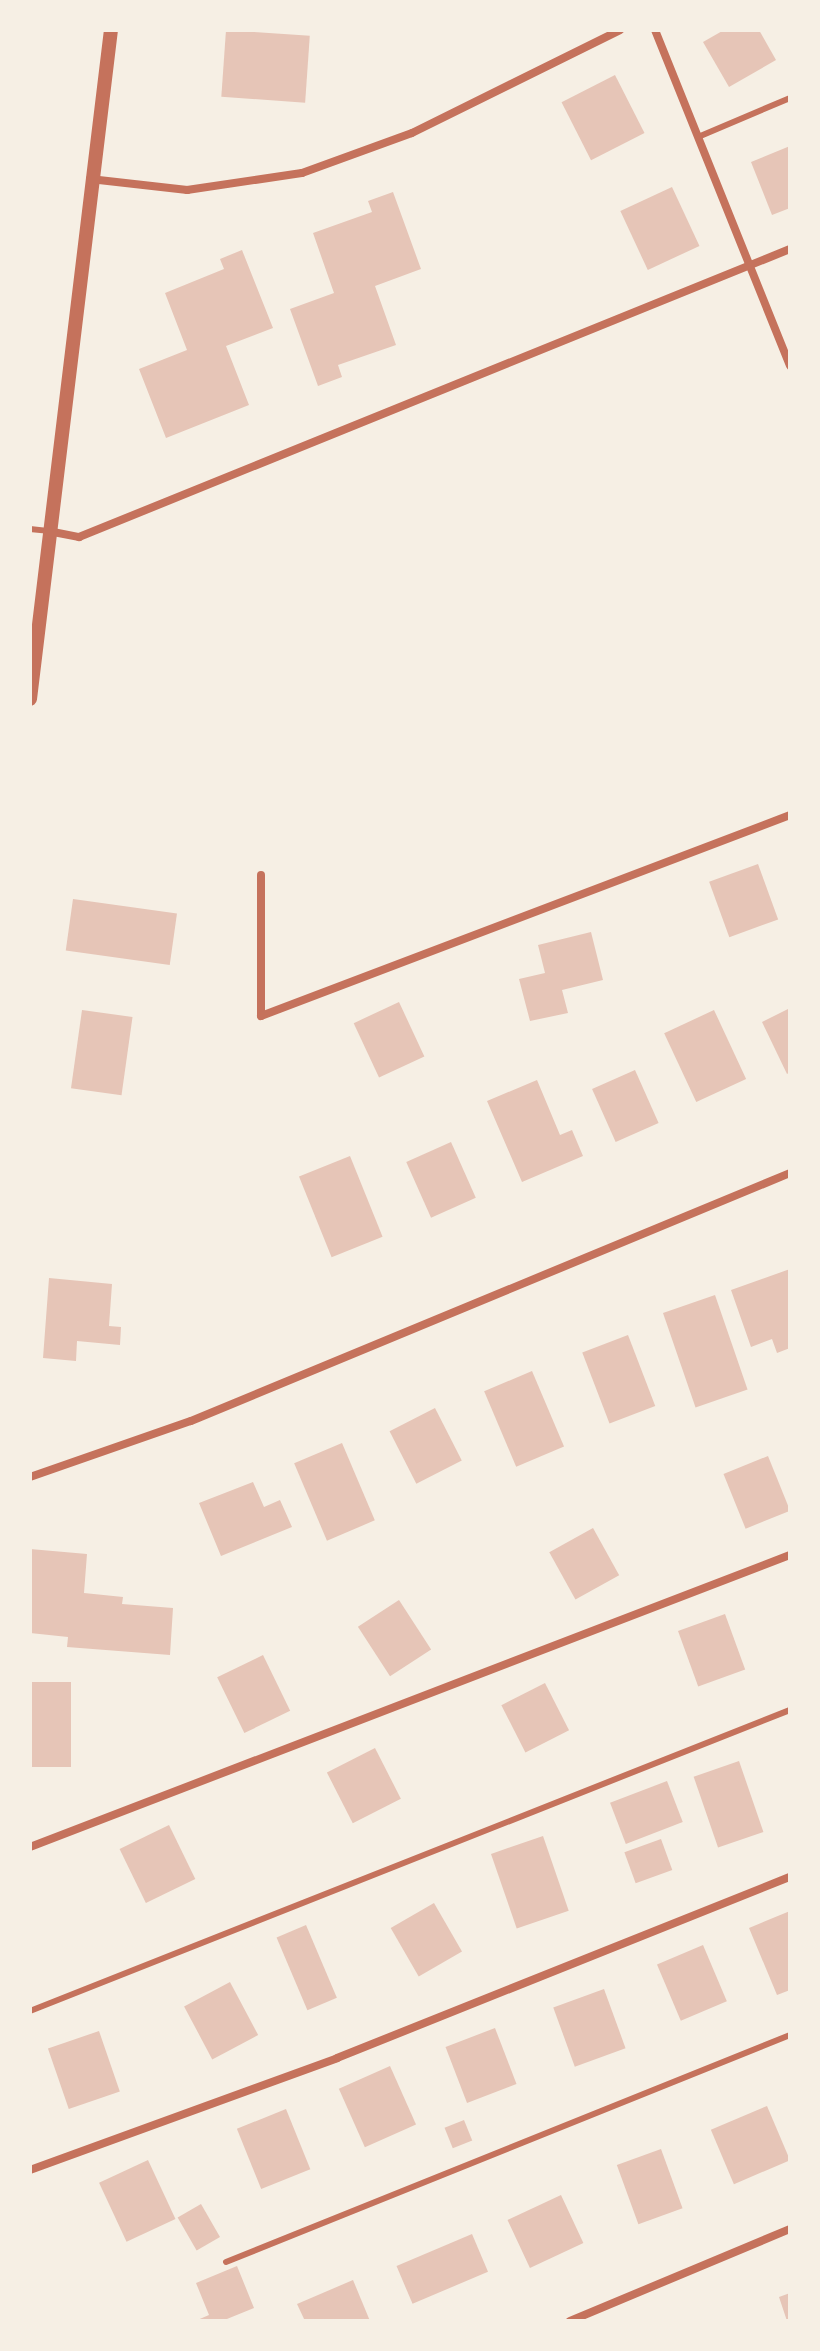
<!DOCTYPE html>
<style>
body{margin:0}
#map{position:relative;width:820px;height:2351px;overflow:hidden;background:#f6efe4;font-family:Mulish,sans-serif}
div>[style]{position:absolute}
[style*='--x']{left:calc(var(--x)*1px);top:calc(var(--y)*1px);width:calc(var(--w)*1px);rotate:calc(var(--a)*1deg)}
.building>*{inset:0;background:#e6c5b7;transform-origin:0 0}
.service>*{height:6px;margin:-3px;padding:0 3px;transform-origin:3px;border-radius:3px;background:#c5725c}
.minor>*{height:8px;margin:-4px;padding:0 4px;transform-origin:4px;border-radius:4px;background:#c5725c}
.tertiary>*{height:14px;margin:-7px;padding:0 7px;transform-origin:7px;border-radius:7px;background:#c5725c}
span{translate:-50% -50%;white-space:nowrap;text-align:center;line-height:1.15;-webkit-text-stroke:7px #f6efe4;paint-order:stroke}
.frame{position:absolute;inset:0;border:32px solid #f6efe4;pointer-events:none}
</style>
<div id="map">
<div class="building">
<i style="left:226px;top:30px;width:84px;height:67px;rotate:4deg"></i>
<i style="clip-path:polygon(724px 30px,759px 30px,776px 60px,729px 87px,703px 42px)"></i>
<i style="left:615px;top:75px;width:65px;height:60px;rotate:63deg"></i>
<i style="clip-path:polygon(790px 146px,790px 208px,772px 215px,751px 162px)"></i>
<i style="left:672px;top:187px;width:65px;height:57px;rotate:65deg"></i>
<i style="clip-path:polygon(393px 192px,421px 269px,375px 286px,396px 345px,338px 365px,342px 377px,318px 386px,290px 309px,334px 293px,313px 233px,372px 212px,368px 201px)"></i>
<i style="clip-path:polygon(242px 250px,273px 328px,226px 346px,249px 405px,166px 438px,139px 369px,187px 350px,165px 293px,224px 269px,220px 259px)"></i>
<i style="left:758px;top:864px;width:59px;height:52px;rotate:70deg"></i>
<i style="left:73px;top:899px;width:105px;height:52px;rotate:8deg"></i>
<i style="clip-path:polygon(591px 932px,603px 980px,562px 990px,568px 1013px,530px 1021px,519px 979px,545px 973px,538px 945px)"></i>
<i style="left:399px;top:1002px;width:60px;height:50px;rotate:65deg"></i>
<i style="clip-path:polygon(790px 1008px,790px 1072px,787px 1074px,762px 1022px)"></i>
<i style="left:82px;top:1010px;width:51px;height:79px;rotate:8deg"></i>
<i style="left:714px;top:1010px;width:76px;height:55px;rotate:65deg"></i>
<i style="left:635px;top:1070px;width:58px;height:47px;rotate:66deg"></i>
<i style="clip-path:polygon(537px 1080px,560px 1135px,572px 1130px,583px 1156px,522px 1182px,487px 1101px)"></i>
<i style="left:451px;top:1142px;width:61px;height:49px;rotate:66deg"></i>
<i style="left:350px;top:1156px;width:87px;height:55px;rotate:68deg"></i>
<i style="clip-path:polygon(790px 1269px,790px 1348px,777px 1353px,772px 1339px,751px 1347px,731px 1290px)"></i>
<i style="clip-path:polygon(49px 1278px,112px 1284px,109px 1326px,121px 1327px,120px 1345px,77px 1341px,76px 1361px,43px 1358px)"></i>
<i style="left:715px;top:1295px;width:100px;height:55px;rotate:71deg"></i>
<i style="left:628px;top:1335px;width:76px;height:49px;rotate:69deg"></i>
<i style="left:532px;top:1371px;width:82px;height:52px;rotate:67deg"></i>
<i style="left:435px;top:1408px;width:59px;height:51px;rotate:63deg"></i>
<i style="left:342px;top:1443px;width:84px;height:52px;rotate:67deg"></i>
<i style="left:768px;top:1456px;width:59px;height:48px;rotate:68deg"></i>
<i style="clip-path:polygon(253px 1482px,264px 1507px,280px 1500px,292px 1527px,221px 1556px,199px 1503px)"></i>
<i style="left:593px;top:1528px;width:54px;height:50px;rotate:61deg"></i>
<i style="clip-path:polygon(30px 1549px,87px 1554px,84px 1593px,123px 1597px,122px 1604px,173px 1608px,170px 1655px,67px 1647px,68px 1637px,30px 1633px)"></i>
<i style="left:399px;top:1600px;width:59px;height:49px;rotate:57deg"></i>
<i style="left:725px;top:1614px;width:59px;height:50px;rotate:70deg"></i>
<i style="left:263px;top:1655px;width:62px;height:51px;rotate:64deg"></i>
<i style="left:30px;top:1682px;width:41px;height:85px"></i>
<i style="left:545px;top:1683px;width:53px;height:49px;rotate:63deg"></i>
<i style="left:375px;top:1748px;width:57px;height:54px;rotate:63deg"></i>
<i style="left:739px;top:1761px;width:75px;height:48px;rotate:71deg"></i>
<i style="left:667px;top:1781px;width:44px;height:61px;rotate:69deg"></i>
<i style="left:169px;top:1825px;width:60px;height:55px;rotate:64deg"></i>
<i style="left:543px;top:1836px;width:79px;height:55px;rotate:71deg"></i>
<i style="left:661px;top:1839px;width:33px;height:39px;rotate:70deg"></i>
<i style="left:434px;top:1903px;width:56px;height:50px;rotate:60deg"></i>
<i style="clip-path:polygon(790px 1911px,790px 1990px,777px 1995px,749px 1928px)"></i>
<i style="left:306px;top:1925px;width:79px;height:32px;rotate:67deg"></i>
<i style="left:703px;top:1945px;width:61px;height:50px;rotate:67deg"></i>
<i style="left:230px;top:1982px;width:60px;height:52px;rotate:62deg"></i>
<i style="left:604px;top:1989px;width:63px;height:54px;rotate:70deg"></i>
<i style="left:495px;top:2028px;width:60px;height:53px;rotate:69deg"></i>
<i style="left:99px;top:2031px;width:64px;height:54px;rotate:71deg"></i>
<i style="left:390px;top:2066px;width:64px;height:56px;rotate:66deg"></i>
<i style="left:767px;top:2106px;width:59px;height:61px;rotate:67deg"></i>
<i style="left:286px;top:2109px;width:65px;height:53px;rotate:68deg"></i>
<i style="left:464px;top:2120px;width:22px;height:21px;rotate:68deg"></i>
<i style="left:661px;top:2149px;width:63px;height:47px;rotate:70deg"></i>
<i style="left:148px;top:2160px;width:65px;height:54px;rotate:65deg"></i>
<i style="left:561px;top:2195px;width:53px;height:59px;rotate:65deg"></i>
<i style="left:201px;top:2204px;width:38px;height:27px;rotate:60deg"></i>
<i style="left:472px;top:2234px;width:41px;height:82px;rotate:67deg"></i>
<i style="clip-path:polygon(237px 2266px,254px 2308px,222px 2321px,195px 2321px,209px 2315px,196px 2283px)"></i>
<i style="clip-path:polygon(353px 2280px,370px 2321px,305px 2321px,297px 2304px)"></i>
<i style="clip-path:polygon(790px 2293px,790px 2321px,787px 2321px,779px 2297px)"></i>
</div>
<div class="service">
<i style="--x:698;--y:137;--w:100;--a:-23"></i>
<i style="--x:30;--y:529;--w:18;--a:6"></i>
<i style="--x:30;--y:2011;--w:817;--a:-21.61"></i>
<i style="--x:226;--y:2262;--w:608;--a:-21.92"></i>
</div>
<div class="minor">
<i style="--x:655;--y:30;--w:362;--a:68.1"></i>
<i style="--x:90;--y:179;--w:98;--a:6.5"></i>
<i style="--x:187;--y:190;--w:116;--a:-8.4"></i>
<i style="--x:302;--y:173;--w:117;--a:-20"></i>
<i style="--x:412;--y:133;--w:232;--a:-26.3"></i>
<i style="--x:48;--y:531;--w:32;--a:11"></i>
<i style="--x:79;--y:537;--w:767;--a:-22.05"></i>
<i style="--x:261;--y:875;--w:141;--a:90"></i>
<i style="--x:261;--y:1016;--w:566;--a:-20.8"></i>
<i style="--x:30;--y:1477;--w:170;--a:-19.2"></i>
<i style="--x:191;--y:1421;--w:648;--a:-22.49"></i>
<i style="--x:30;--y:1847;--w:814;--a:-21.02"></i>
<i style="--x:30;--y:2170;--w:327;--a:-20"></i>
<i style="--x:337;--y:2058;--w:488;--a:-21.8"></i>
<i style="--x:570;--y:2321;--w:238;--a:-22.7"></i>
</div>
<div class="tertiary">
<i style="--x:30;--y:699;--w:674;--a:-83.1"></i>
</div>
<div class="frame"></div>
</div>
